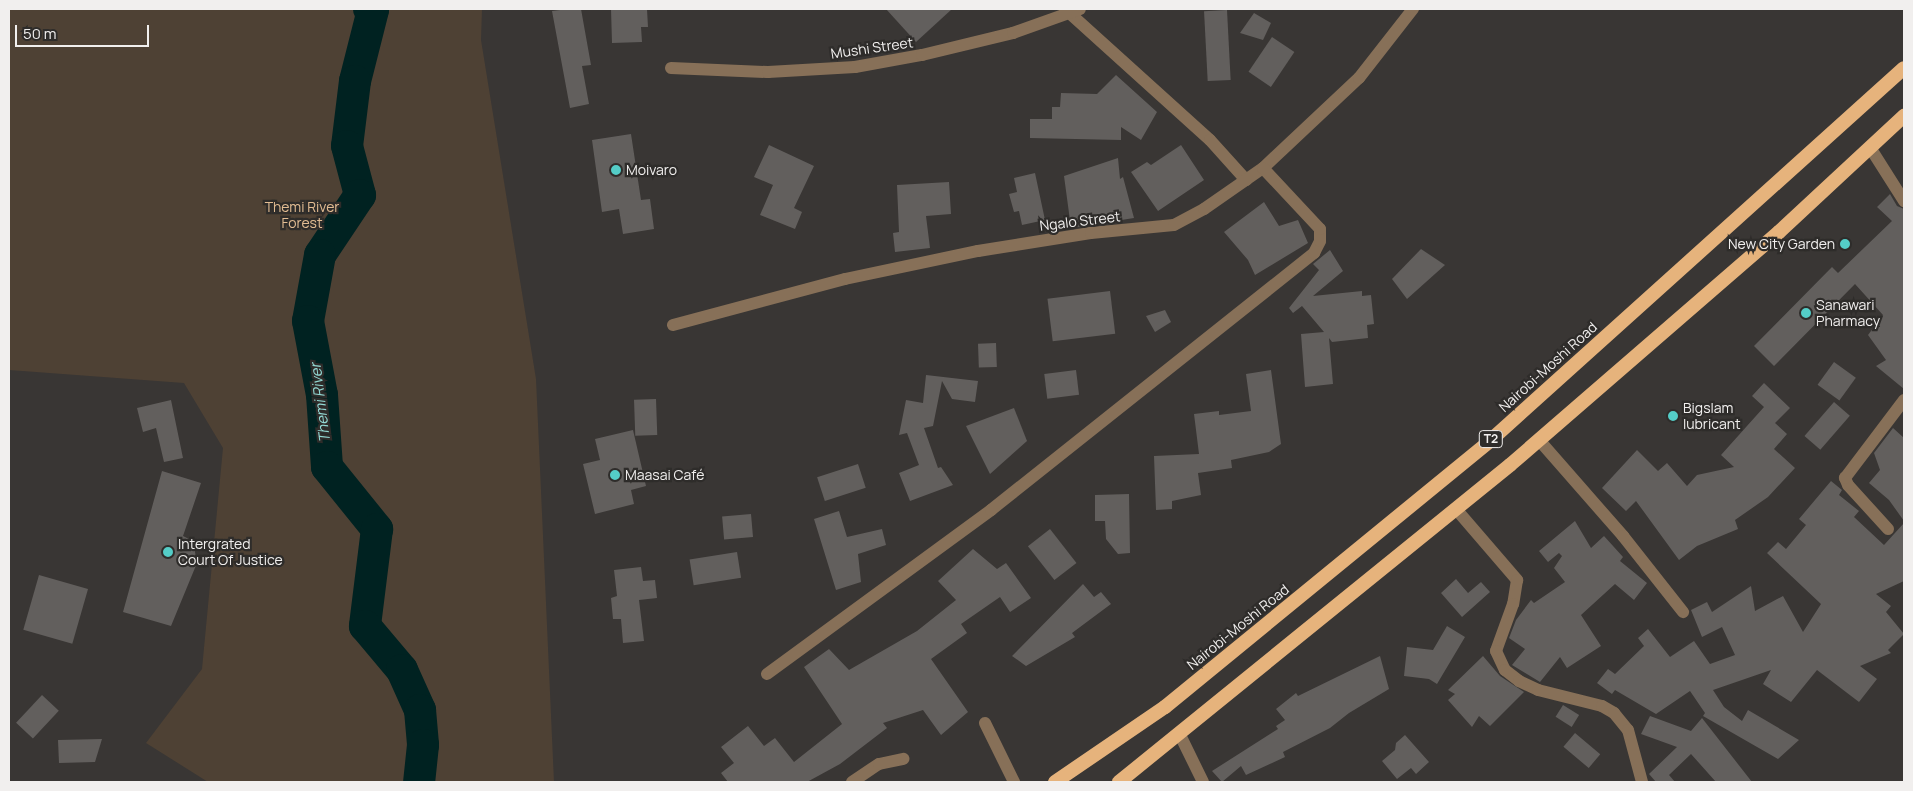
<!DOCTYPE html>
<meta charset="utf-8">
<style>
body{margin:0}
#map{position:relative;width:1913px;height:791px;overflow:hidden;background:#393634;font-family:Manrope,sans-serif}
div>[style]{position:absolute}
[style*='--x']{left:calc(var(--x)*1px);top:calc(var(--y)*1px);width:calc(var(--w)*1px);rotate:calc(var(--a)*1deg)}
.green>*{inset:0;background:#4e4134}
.river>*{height:32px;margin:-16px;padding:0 16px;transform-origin:16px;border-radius:16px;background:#002221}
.building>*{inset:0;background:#625f5d;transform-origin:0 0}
.minor>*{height:12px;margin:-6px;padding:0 6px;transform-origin:6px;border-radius:6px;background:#877058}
.trunk>*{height:14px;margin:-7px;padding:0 7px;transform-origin:7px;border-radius:7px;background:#e6b37c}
.dots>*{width:14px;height:14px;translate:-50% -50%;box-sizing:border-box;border:2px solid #2e2c2a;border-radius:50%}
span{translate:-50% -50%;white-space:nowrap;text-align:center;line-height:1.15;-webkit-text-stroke:4.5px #2e2c2a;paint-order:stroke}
.shield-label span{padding:1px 4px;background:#2e2c2a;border:1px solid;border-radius:4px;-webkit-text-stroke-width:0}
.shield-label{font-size:12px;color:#f1efee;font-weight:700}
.street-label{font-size:14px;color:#f1efee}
.poi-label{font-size:14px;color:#f1efee}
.left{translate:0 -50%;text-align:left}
.right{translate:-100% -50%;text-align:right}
.park-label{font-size:14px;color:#e3bd93}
.water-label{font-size:15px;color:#93d9d4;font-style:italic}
.frame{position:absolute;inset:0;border:10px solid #f1efee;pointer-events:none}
.scale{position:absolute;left:15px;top:25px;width:134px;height:22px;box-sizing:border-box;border:2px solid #f1efee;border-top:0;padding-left:6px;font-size:15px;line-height:18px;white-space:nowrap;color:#f1efee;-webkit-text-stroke:4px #2e2c2a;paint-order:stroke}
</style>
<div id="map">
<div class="green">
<i style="clip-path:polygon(9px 9px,482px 9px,481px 40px,536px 379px,554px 782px,208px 782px,146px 743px,202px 669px,223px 448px,184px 383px,9px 370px)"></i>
</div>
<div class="river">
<i style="--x:369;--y:9;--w:4;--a:14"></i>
<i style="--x:373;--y:10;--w:73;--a:104.2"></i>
<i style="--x:355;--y:81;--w:65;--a:97"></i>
<i style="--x:347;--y:146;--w:51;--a:75.1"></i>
<i style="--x:360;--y:195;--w:72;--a:123.7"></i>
<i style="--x:320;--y:255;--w:67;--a:100.3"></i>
<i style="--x:308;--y:321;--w:75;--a:79.3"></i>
<i style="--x:322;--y:395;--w:72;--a:86"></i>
<i style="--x:327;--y:467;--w:80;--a:51.1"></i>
<i style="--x:377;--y:529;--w:98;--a:97.1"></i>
<i style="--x:365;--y:626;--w:57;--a:49.9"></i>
<i style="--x:402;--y:670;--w:44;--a:65.8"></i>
<i style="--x:420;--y:710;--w:35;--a:85"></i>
<i style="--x:423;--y:745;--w:37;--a:96"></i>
</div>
<div class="building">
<i style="clip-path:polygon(568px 9px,581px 9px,591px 65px,582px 66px,589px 104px,570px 108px,552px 11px)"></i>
<i style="clip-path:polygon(611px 9px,647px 9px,648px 27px,641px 27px,642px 42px,612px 43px)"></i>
<i style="clip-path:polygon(886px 9px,952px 9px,916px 42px)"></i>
<i style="left:1227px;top:10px;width:70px;height:23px;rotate:87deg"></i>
<i style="clip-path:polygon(1254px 13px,1271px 23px,1263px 40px,1240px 33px)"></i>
<i style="left:1272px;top:37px;width:27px;height:42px;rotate:34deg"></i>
<i style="clip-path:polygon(1116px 75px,1157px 112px,1141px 140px,1121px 127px,1121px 140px,1030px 138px,1030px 119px,1052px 119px,1052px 107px,1060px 107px,1061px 93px,1097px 94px)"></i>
<i style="clip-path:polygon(631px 134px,641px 200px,650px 199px,654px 229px,623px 234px,619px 209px,602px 212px,592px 140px)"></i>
<i style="clip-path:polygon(769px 145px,814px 166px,794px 208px,802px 212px,795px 229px,760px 215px,773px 185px,754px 177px)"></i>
<i style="clip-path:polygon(1181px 145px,1204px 180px,1158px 211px,1131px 172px,1147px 162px,1151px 165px)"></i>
<i style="clip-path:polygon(1118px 158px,1120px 179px,1123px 177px,1134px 218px,1071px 228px,1064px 176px)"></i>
<i style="clip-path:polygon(1035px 173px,1045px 220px,1022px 225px,1019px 211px,1014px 212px,1009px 194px,1017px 192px,1014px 178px)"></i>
<i style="clip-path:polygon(949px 182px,951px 214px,926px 216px,930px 248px,895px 252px,893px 233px,899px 232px,897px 185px)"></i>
<i style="clip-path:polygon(1890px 194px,1897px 206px,1904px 209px,1904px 389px,1876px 366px,1886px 360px,1868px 335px,1883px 315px,1855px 284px,1774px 366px,1754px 346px,1832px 267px,1838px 273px,1892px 221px,1877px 207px)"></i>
<i style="clip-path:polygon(1264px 202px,1279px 226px,1298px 220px,1308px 243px,1255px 275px,1248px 260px,1224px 232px)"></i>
<i style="clip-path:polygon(1421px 249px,1445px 265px,1407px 299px,1392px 279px)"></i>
<i style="clip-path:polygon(1330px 250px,1343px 271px,1313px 296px,1362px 291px,1362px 296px,1371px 295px,1374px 324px,1367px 325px,1368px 338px,1332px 342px,1329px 338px,1333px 384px,1305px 387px,1301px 334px,1324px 332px,1302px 306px,1293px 313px,1289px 308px,1319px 270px,1313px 264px)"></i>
<i style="left:1110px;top:291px;width:43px;height:63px;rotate:83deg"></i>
<i style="clip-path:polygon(1165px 310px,1171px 322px,1155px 332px,1146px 316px)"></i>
<i style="left:996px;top:343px;width:24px;height:18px;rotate:88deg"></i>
<i style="left:1834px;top:362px;width:27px;height:28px;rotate:36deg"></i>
<i style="left:1076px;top:370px;width:25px;height:32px;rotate:83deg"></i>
<i style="clip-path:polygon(1271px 370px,1281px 444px,1269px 452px,1231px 460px,1232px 468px,1198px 473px,1201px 495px,1172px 501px,1172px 509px,1156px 510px,1154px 456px,1199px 454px,1194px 414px,1219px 411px,1219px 415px,1251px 411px,1246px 374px)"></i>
<i style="clip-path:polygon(926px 375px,978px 381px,975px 402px,952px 399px,942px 381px,933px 426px,924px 428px,938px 468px,941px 467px,953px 485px,910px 501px,899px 473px,919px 465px,907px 433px,899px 435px,906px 400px,923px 403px)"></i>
<i style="clip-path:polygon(1764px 383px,1790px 408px,1775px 423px,1787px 434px,1774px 449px,1795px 468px,1768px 497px,1735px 520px,1738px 529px,1697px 546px,1679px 560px,1636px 501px,1626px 511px,1602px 488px,1637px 450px,1658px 471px,1667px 463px,1687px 486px,1697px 475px,1734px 467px,1721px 455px,1764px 407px,1752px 396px)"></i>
<i style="left:656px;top:399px;width:36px;height:22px;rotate:88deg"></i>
<i style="clip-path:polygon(171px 400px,183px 458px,164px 462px,156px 428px,143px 432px,137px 408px)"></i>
<i style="left:1834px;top:402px;width:21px;height:45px;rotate:41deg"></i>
<i style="clip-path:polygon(1014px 408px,1027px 441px,990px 474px,966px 426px)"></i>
<i style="clip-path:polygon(1893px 428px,1904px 438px,1904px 521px,1889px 500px,1869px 483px,1880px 470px,1874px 453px)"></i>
<i style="clip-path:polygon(633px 430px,646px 486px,631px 490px,634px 504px,595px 514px,583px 464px,600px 460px,595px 439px)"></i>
<i style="left:858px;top:464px;width:25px;height:43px;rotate:72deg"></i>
<i style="clip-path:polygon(162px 471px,201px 483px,183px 536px,193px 541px,197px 563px,171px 626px,123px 612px)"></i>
<i style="clip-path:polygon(1831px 481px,1842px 490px,1839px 495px,1859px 511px,1854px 517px,1884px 545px,1904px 523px,1904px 581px,1876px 594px,1891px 606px,1886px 612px,1904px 634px,1888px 650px,1891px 653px,1860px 666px,1877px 679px,1859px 702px,1817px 670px,1791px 702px,1763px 684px,1771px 670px,1713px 690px,1724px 707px,1742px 721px,1748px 710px,1799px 740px,1778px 759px,1703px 716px,1705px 713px,1690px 691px,1656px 714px,1615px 690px,1612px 694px,1597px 683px,1608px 669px,1615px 674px,1644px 646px,1638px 638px,1648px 629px,1670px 657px,1694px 641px,1710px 664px,1735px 655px,1722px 627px,1702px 637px,1691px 610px,1707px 602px,1712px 612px,1751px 586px,1755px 611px,1783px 596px,1803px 632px,1821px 604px,1767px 553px,1778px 542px,1786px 549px,1806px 525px,1799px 519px)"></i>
<i style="clip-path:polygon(1129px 494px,1130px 553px,1118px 554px,1106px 539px,1105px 521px,1095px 521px,1095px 495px)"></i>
<i style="clip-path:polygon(839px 511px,847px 537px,882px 529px,886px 545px,858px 554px,861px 582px,836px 590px,814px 519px)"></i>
<i style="left:751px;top:514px;width:23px;height:29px;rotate:85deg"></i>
<i style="clip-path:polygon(1575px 521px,1591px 548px,1604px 536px,1623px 557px,1620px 561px,1647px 583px,1634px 600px,1615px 584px,1581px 615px,1601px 646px,1567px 668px,1560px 657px,1540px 682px,1512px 665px,1525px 649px,1509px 638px,1516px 620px,1531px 600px,1534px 603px,1565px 582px,1554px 568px,1562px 556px,1559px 553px,1548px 562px,1539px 551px)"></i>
<i style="left:1050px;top:529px;width:43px;height:28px;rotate:52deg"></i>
<i style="clip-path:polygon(973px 549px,997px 569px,1006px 563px,1031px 598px,1010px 612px,1000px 597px,961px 624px,967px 633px,931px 659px,968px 712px,941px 735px,923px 710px,883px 723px,887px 728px,840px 764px,807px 782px,728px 782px,721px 773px,734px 763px,721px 747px,748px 726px,764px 746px,775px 738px,794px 762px,842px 724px,804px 667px,829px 649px,849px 670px,917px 631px,956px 600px,938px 581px)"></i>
<i style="left:737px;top:552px;width:26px;height:48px;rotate:81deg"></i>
<i style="clip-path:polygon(641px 567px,643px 581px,655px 580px,657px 598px,639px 600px,644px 641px,623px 643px,621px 619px,613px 619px,611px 598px,617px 596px,614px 570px)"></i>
<i style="left:39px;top:575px;width:51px;height:57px;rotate:16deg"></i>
<i style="clip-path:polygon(1456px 579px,1468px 593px,1481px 582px,1490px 592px,1462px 617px,1441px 593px)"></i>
<i style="clip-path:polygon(1083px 584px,1094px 597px,1101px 592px,1111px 604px,1072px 633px,1075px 637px,1026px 666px,1012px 656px)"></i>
<i style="clip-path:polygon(1447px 626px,1465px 637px,1437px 684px,1429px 679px,1404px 676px,1407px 647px,1433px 650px)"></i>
<i style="clip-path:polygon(1380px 656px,1389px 689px,1349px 713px,1330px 728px,1283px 752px,1285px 757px,1246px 775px,1241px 766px,1222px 782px,1212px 771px,1278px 729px,1276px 726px,1285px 720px,1276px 709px,1296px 693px,1298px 696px)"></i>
<i style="clip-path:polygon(1483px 656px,1500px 676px,1524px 692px,1490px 726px,1479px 716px,1472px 727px,1448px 700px,1455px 694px,1448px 690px)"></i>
<i style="left:42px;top:695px;width:23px;height:38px;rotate:43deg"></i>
<i style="left:1563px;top:705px;width:19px;height:14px;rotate:32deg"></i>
<i style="clip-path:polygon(1650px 716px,1691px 731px,1702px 718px,1752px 782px,1716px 782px,1691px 754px,1669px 775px,1675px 782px,1656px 782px,1649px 774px,1677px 747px,1641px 734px)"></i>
<i style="left:1575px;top:733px;width:33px;height:18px;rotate:40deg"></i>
<i style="clip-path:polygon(1405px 735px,1429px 762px,1416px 774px,1411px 768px,1397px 779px,1382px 761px,1395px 750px,1396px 743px)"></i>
<i style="clip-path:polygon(102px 739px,95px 762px,59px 763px,58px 740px)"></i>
</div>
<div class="minor">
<i style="--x:1065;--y:9;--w:195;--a:42.1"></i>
<i style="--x:1210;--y:140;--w:54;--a:48"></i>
<i style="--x:671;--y:68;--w:97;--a:2.4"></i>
<i style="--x:768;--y:72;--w:87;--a:-3.3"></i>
<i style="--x:855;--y:67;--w:68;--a:-10.2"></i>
<i style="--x:922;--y:55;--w:94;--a:-13.6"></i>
<i style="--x:1013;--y:33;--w:71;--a:-19.7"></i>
<i style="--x:1871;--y:149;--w:62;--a:57.6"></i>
<i style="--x:673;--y:325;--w:178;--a:-15"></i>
<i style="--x:845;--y:279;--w:136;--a:-11.9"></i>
<i style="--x:978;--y:251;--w:114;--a:-9.1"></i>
<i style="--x:1091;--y:233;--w:83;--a:-5.5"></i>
<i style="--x:1174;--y:225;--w:34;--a:-28"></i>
<i style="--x:1204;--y:209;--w:72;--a:-34.8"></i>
<i style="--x:1263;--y:168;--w:132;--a:-43.2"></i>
<i style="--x:1359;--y:78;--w:88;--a:-52"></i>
<i style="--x:1539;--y:440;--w:128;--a:48.8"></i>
<i style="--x:1623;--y:536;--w:97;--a:51.7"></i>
<i style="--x:1456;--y:509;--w:94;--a:49.3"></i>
<i style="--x:1517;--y:580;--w:24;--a:99"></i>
<i style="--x:1513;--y:604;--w:50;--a:109.9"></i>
<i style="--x:1496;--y:651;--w:21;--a:65"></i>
<i style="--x:1505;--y:670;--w:18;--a:38"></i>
<i style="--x:1519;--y:681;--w:21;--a:25"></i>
<i style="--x:1538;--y:690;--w:66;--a:14"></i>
<i style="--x:1602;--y:706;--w:14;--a:30"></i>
<i style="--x:1614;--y:713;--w:22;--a:51"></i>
<i style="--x:1628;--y:730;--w:54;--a:74.9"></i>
<i style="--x:1888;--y:529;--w:59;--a:-132.3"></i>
<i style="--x:1848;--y:485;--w:8;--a:-113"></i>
<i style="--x:1845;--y:478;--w:98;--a:-52.9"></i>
<i style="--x:767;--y:674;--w:278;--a:-36.2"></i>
<i style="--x:991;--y:510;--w:413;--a:-38.5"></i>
<i style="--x:1314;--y:253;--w:13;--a:-63"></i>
<i style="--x:1320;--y:241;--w:12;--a:-90"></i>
<i style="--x:1320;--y:229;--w:83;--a:-133.1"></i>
<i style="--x:985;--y:723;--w:66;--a:63.8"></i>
<i style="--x:1180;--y:735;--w:52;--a:63.9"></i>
<i style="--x:852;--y:782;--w:32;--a:-34"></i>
<i style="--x:879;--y:764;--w:25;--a:-12"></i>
</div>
<div class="trunk">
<i style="--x:1055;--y:782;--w:133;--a:-34.3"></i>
<i style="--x:1165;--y:707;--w:423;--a:-39.3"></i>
<i style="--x:1492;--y:439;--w:554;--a:-42"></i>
<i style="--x:1119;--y:782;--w:503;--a:-39.03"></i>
<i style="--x:1510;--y:465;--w:356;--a:-40.9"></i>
<i style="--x:1779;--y:232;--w:171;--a:-42.9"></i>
</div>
<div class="dots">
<i style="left:616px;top:170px;background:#54cdc7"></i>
<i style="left:1845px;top:244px;background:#54cdc7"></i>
<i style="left:1806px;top:313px;background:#54cdc7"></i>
<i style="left:1673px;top:416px;background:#54cdc7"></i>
<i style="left:615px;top:475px;background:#54cdc7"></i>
<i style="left:168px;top:552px;background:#54cdc7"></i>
</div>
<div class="shield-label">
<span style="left:1491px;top:439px">T2</span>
</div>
<div class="street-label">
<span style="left:872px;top:48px;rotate:-8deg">Mushi Street</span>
<span style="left:1080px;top:221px;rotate:-7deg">Ngalo Street</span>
<span style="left:1548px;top:367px;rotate:-42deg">Nairobi-Moshi Road</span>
<span style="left:1238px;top:627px;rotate:-39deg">Nairobi-Moshi Road</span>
</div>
<div class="poi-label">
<span class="left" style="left:626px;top:170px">Moivaro</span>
<span class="right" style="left:1835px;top:244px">New City Garden</span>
<span class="left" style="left:1816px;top:313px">Sanawari<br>Pharmacy</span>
<span class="left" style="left:1683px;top:416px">Bigslam<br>lubricant</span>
<span class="left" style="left:625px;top:475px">Maasai Café</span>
<span class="left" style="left:178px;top:552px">Intergrated<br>Court Of Justice</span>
</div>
<div class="park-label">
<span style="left:302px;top:215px">Themi River<br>Forest</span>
</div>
<div class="water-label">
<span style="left:320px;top:403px;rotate:-97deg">Themi River</span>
</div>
<div class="frame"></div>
<div class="scale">50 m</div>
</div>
